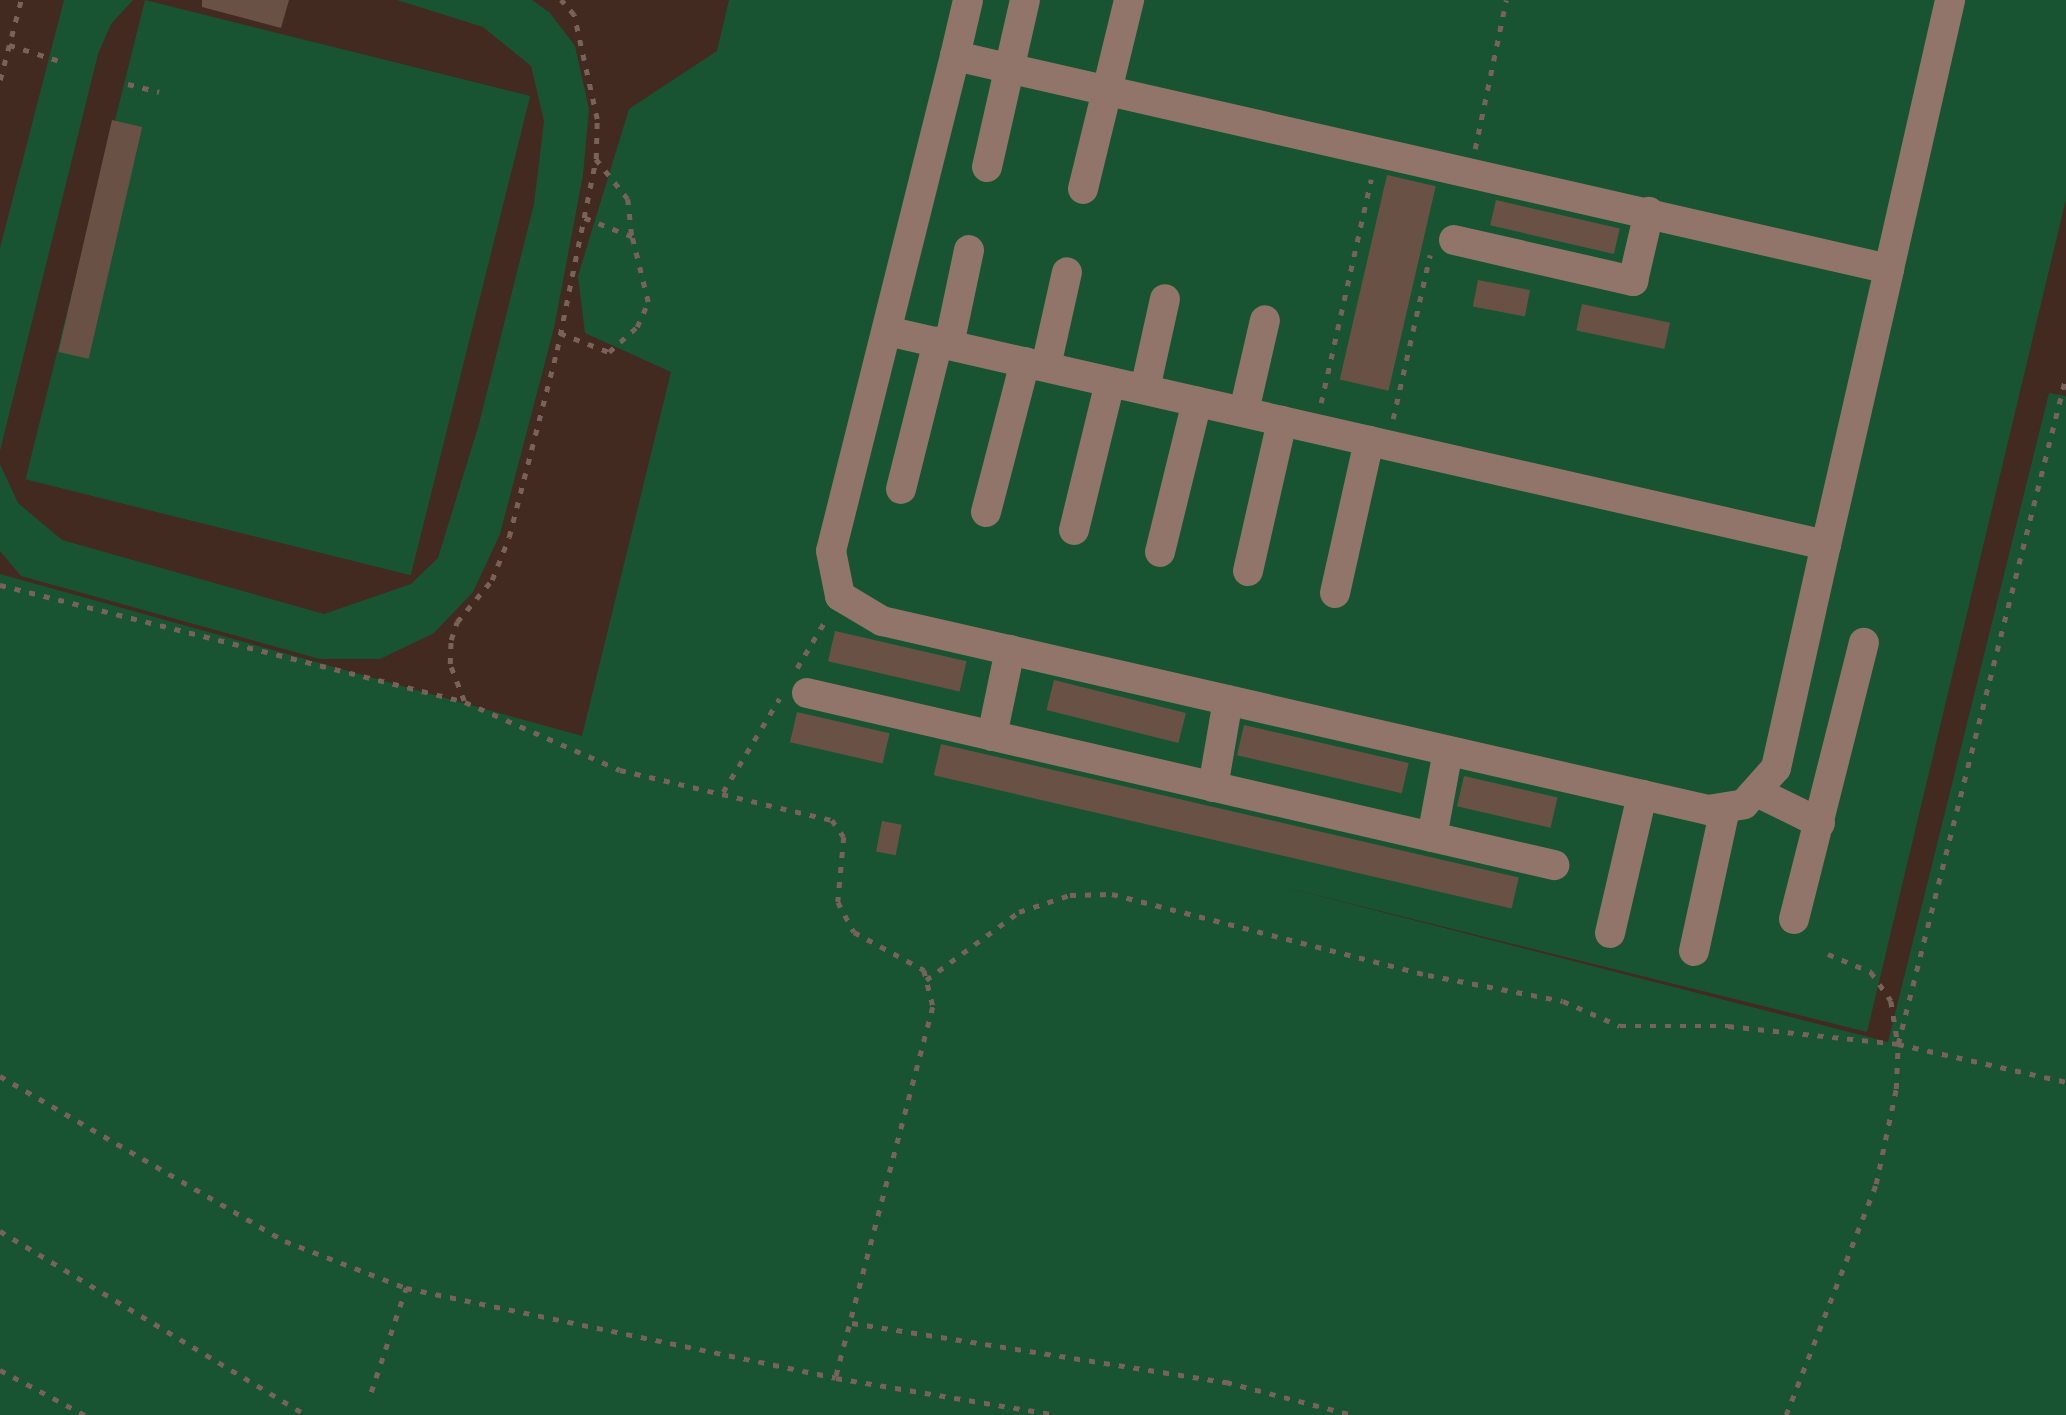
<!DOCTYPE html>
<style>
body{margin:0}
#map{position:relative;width:2066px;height:1415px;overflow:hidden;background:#422a21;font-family:Lato,sans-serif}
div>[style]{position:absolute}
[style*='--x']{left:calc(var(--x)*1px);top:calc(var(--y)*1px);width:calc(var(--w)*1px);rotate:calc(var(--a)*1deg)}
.green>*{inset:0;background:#185431;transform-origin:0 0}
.building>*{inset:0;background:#6a5146;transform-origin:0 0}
.path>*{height:4.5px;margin-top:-2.25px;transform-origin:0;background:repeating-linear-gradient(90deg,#78625a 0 6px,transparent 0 15px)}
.minor>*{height:30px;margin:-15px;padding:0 15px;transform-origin:15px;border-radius:15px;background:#91756a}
span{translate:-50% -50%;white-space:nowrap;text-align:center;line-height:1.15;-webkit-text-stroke:12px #372117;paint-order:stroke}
</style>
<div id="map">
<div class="green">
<i style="clip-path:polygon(64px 0,133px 0,111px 24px,98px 54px,0 451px,0 248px)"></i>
<i style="left:145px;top:0;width:397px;height:494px;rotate:14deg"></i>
<i style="clip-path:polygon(397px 0,532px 0,550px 13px,575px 46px,589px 109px,583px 175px,554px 328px,500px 534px,473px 592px,434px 633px,380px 659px,320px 659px,21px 576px,0 551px,0 464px,18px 503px,62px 540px,324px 614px,411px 584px,438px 558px,479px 424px,534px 204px,544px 121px,531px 66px,483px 27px)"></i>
<i style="clip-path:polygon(729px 0,2066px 0,2066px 199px,1867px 1032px,1280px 886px,1888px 1042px,2049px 393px,2066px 396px,2066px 1415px,0 1415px,0 574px,582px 736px,671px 372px,585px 333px,578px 276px,629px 109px,717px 51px)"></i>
</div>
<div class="building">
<i style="clip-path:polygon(202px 0,289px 0,281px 28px,202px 7px)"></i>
<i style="left:112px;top:120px;width:31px;height:238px;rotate:13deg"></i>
<i style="left:1387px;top:175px;width:50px;height:210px;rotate:13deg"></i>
<i style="left:1496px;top:200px;width:127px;height:26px;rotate:13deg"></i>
<i style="left:1478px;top:280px;width:53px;height:27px;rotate:11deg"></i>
<i style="left:1582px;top:304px;width:90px;height:27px;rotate:12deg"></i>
<i style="left:835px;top:631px;width:135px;height:31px;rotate:13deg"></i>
<i style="left:1054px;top:680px;width:136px;height:31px;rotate:14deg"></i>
<i style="left:797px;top:712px;width:95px;height:31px;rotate:13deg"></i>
<i style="left:1244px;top:725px;width:169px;height:31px;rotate:13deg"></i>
<i style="left:941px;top:744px;width:593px;height:32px;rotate:13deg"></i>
<i style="left:1464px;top:776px;width:96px;height:31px;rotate:13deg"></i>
<i style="left:882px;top:821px;width:20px;height:31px;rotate:11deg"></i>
</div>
<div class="path">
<i style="--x:9;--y:45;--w:57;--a:17.5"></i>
<i style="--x:0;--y:80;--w:83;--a:-75.3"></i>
<i style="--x:128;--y:84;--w:32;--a:14"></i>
<i style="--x:1475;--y:149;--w:152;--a:-78.2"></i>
<i style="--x:596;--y:159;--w:51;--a:51.3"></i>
<i style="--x:628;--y:199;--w:38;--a:84"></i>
<i style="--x:560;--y:333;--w:53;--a:21.2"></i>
<i style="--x:609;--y:352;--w:38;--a:-42"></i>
<i style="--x:637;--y:327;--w:27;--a:-66"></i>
<i style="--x:648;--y:302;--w:67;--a:-103.8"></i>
<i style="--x:632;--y:237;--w:52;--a:-158.4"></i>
<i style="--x:1321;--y:403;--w:229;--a:-77.4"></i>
<i style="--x:1393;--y:419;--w:168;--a:-77.3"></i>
<i style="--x:0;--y:585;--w:479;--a:14.1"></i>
<i style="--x:465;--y:702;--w:169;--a:23.7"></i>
<i style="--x:620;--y:770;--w:218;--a:13.3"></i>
<i style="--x:832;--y:820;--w:21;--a:55"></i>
<i style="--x:844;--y:837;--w:65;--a:95.3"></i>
<i style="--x:838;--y:902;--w:34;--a:62"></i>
<i style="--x:854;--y:932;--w:80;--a:28.5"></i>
<i style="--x:924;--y:970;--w:38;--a:76"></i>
<i style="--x:933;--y:1007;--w:383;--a:104.7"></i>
<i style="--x:797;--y:668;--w:55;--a:-59.2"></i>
<i style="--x:464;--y:701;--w:40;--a:-111"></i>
<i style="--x:450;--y:664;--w:24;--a:-88"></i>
<i style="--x:451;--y:640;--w:19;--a:-72"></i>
<i style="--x:457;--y:622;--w:55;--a:-50.2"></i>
<i style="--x:492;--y:580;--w:46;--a:-68.4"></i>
<i style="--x:509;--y:537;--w:193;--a:-75.6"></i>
<i style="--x:557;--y:350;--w:195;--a:-78.5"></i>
<i style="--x:596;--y:159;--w:40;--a:-88.6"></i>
<i style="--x:597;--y:119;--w:107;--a:-102.5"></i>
<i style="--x:574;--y:15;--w:20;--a:-131"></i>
<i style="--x:723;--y:792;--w:109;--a:-58.9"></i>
<i style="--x:1828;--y:954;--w:47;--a:22.7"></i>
<i style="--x:1871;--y:972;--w:35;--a:55"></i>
<i style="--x:1891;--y:1001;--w:44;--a:80.8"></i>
<i style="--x:1898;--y:1044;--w:689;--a:-75.88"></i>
<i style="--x:926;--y:980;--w:115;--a:-36.2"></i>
<i style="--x:1019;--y:912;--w:54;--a:-18.4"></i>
<i style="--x:1070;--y:895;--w:42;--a:-1.4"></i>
<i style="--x:1112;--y:894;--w:326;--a:14.4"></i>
<i style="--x:1428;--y:975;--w:137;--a:10.9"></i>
<i style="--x:1563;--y:1001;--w:62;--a:23.7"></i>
<i style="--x:1620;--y:1026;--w:108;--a:0"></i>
<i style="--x:1728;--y:1026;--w:171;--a:6"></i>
<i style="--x:1898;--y:1044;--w:172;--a:12.7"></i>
<i style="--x:0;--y:1076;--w:329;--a:30.1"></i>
<i style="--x:285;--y:1241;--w:130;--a:21.2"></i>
<i style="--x:406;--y:1288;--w:439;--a:11.8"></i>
<i style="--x:836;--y:1378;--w:224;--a:9.5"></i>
<i style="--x:0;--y:1231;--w:357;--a:31"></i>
<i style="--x:852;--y:1323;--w:379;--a:9"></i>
<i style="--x:1226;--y:1382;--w:131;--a:14.6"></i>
<i style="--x:0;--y:1370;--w:96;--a:27.9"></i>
<i style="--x:371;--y:1392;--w:110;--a:-71.4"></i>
<i style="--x:1786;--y:1415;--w:248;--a:-68.7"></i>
<i style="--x:1876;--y:1184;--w:97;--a:-78.1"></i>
<i style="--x:1896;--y:1089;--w:45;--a:-87.5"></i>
</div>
<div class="minor">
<i style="--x:955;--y:56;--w:57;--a:-76.9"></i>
<i style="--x:987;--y:167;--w:171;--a:-77.2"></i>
<i style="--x:1083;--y:189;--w:195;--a:-76.3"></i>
<i style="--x:1454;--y:240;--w:184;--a:12.9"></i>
<i style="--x:1633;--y:281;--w:71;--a:-76.9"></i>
<i style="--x:1889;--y:269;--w:958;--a:-167.15"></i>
<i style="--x:955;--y:56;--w:510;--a:104.06"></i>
<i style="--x:831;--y:551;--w:46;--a:78.7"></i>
<i style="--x:840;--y:596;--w:49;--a:30.8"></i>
<i style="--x:882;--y:621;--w:847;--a:12.89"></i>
<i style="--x:1708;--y:810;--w:36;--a:-9"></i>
<i style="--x:1744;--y:804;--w:48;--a:-48.4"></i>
<i style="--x:1776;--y:768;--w:229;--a:-77.4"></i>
<i style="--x:1826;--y:545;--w:283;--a:-77.1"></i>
<i style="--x:1889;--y:269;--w:276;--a:-77.2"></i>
<i style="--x:887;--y:331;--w:963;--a:12.84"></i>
<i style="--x:949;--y:345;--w:97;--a:-78.1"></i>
<i style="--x:1046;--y:366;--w:96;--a:-77.4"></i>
<i style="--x:1145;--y:389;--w:92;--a:-77.5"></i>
<i style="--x:1244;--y:411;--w:93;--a:-77"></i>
<i style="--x:901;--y:489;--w:152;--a:-75.9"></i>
<i style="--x:986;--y:512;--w:155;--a:-75.4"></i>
<i style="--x:1074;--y:530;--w:152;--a:-76.3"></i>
<i style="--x:1160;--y:552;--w:155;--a:-76.2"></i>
<i style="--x:1248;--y:571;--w:154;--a:-77.2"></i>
<i style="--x:1335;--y:593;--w:156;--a:-77.4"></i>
<i style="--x:807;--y:693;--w:767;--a:12.97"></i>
<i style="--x:992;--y:736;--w:88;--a:-78.2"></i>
<i style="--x:1213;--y:787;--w:88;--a:-80.2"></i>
<i style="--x:1759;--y:793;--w:68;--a:26.2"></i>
<i style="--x:1432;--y:837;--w:87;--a:-79.5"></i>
<i style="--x:1794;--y:919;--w:285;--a:-75.8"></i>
<i style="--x:1610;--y:933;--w:142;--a:-76.9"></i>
<i style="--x:1694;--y:951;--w:145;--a:-77.7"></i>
</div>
</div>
